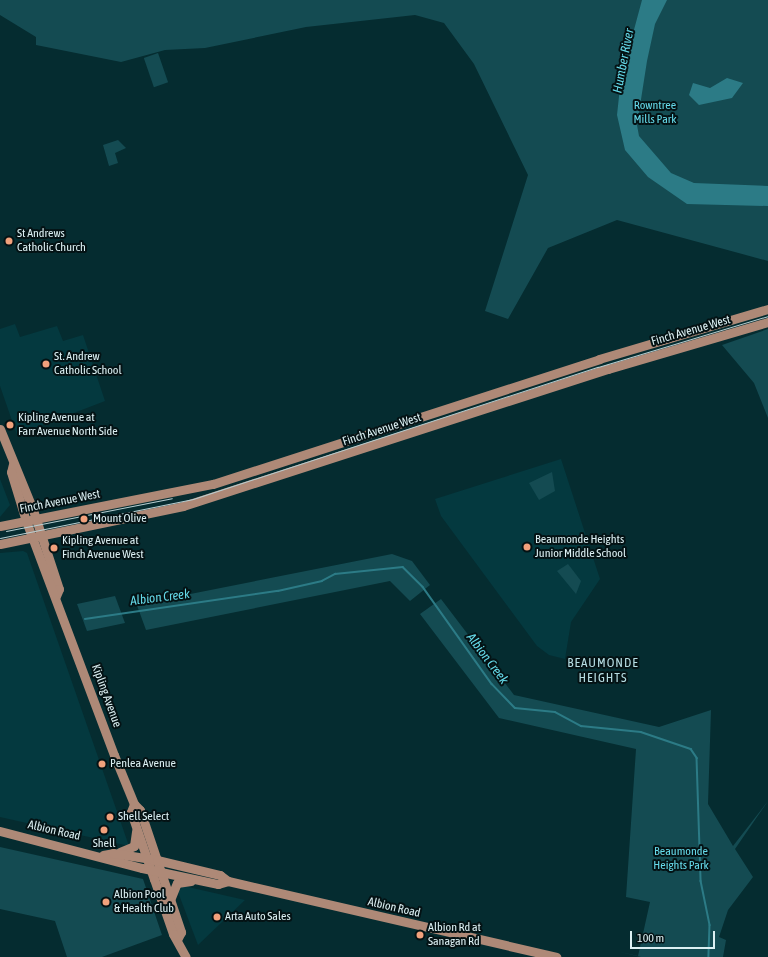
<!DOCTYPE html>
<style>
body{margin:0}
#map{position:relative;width:768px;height:957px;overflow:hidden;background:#052c30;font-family:"Asap Condensed",sans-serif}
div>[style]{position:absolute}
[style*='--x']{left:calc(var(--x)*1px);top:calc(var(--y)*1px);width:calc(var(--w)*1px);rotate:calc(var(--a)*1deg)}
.built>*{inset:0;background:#04393f}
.green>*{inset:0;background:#144b52;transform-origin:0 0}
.water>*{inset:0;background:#2c7b86}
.stream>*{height:1.5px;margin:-0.75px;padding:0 0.75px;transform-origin:0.75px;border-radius:0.75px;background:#2c7b86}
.secondary>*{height:9px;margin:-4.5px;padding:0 4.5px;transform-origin:4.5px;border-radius:4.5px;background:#ae8977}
.tram>*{height:1px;margin:-0.5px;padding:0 0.5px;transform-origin:0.5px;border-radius:0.5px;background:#b8cfd2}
.dots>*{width:11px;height:11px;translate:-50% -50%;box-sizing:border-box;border:2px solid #041214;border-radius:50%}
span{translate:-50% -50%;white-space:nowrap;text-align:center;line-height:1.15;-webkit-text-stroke:4px #041214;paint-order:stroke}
.park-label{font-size:12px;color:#66dbeb}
.poi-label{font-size:12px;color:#dcf0f3}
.left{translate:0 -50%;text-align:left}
.street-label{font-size:12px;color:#dcf0f3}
.water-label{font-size:13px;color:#65dae9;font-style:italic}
.neighbourhood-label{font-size:13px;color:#b6dde3;letter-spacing:1px}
.scale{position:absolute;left:630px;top:931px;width:85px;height:18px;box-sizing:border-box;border:2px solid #dcf0f3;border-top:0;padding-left:5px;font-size:12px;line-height:14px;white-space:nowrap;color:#dcf0f3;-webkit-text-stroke:3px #041214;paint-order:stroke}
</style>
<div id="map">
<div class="built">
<i style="clip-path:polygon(15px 324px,20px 337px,57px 326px,63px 341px,83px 335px,105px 401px,17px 435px,0 386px,0 329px)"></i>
<i style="clip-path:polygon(561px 459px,600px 579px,571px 622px,565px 659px,549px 655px,537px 646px,441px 516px,435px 499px)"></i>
<i style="clip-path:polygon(0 479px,10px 505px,0 517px)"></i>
<i style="clip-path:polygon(23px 551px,27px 553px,129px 846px,0 817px,0 553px)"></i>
<i style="clip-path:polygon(182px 887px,188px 887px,245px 900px,198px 945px,178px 892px)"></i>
</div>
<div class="green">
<i style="clip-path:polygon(0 0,768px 0,768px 261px,617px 220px,548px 248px,508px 319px,485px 311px,528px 175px,474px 64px,444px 23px,415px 15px,306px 27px,205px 48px,165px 50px,121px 62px,36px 45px,36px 37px,0 15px)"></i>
<i style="left:158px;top:53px;width:31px;height:15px;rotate:71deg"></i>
<i style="clip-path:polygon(118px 140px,126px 148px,115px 153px,118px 163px,109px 166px,103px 145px)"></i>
<i style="clip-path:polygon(768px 329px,768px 418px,754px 383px,722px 345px)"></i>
<i style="clip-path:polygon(552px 472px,555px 491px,539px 500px,529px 483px)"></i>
<i style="clip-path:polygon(392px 554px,412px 561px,430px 585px,410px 601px,390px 581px,146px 630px,135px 600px,150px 602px)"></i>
<i style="clip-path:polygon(568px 564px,581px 581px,576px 594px,557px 571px)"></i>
<i style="clip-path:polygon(115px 596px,125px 623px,87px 631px,77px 604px)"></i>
<i style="clip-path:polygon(441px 599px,514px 695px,659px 727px,711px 710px,708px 804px,733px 846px,768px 801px,735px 849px,753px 877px,728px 910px,719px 937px,726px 940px,723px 957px,641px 957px,616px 951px,638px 956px,650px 902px,626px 897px,636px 749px,499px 718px,420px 614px)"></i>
<i style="clip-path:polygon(0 847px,143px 879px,162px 935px,102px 957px,67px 957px,55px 921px,0 909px)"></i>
</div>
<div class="water">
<i style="clip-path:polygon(642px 0,667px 0,655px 24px,647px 61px,637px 125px,639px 136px,671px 173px,694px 183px,768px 186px,768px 206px,687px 204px,648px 177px,625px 150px,617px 115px,621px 78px)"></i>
<i style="clip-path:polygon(727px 78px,743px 83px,732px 98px,699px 105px,689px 95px,693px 83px,710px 88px)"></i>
</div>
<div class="stream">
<i style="--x:85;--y:619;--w:195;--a:-8.3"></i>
<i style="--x:278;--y:591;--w:45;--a:-12.8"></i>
<i style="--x:322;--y:581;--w:15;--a:-28"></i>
<i style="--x:335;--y:574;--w:68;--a:-5.9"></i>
<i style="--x:403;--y:567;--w:28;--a:45"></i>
<i style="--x:423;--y:587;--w:119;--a:54.6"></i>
<i style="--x:492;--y:684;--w:33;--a:46"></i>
<i style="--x:515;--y:708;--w:40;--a:5.7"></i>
<i style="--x:555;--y:712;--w:30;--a:28"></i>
<i style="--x:581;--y:726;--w:60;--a:5.7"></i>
<i style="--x:641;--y:732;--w:53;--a:18.8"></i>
<i style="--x:691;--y:749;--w:11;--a:56"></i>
<i style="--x:697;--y:758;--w:123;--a:88.1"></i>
<i style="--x:701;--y:881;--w:45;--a:78.4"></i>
<i style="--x:710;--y:925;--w:32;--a:92"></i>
</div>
<div class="secondary">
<i style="--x:0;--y:429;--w:87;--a:67.8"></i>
<i style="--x:33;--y:510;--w:83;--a:71.8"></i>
<i style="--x:59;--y:589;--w:8;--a:113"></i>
<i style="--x:13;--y:464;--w:8;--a:104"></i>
<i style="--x:11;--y:472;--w:51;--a:73"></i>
<i style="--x:26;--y:521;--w:250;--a:69.4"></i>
<i style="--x:114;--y:755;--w:53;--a:67.8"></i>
<i style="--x:134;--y:804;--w:8;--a:45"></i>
<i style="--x:140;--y:810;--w:129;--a:71.4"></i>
<i style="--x:181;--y:932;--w:7;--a:117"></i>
<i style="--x:0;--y:526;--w:217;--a:-11.2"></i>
<i style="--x:213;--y:484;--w:406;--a:-17.9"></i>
<i style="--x:599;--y:359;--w:176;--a:-16.5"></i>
<i style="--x:0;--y:544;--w:187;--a:-11.7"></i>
<i style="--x:183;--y:506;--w:447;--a:-17.9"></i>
<i style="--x:608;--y:369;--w:167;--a:-16.4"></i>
<i style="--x:134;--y:804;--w:9;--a:111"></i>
<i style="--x:131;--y:812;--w:71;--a:71.1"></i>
<i style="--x:154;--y:879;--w:58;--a:70.9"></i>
<i style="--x:173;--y:934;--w:26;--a:61"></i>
<i style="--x:0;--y:831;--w:147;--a:14.6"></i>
<i style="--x:142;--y:868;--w:78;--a:11.9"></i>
<i style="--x:218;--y:884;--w:10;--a:-17"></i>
<i style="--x:120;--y:852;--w:15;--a:-23"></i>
<i style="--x:134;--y:846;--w:15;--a:-82"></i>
<i style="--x:103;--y:855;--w:10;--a:-11"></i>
<i style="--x:113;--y:853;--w:45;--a:9"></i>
<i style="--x:157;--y:860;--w:65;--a:13.4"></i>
<i style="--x:220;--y:875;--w:10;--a:37"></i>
<i style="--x:228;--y:881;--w:337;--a:13"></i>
<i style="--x:170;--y:900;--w:18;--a:-68"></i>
<i style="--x:177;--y:883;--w:14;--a:-8"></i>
</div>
<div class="tram">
<i style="--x:6;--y:531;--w:169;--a:-11.2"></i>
<i style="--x:0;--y:538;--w:197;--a:-11.4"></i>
<i style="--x:193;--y:499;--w:426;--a:-18.1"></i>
<i style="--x:598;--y:367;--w:177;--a:-16.7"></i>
</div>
<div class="dots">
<i style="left:9px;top:241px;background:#f1a17c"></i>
<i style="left:46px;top:364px;background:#f1a17c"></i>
<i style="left:10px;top:425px;background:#f1a17c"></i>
<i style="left:84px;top:519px;background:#f1a17c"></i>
<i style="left:527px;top:547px;background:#f1a17c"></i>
<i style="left:54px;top:548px;background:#f1a17c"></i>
<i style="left:102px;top:764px;background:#f1a17c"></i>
<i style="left:110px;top:817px;background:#f1a17c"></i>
<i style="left:104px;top:830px;background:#f1a17c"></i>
<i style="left:106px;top:902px;background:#f1a17c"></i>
<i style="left:217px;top:917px;background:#f1a17c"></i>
<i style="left:420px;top:935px;background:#f1a17c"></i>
</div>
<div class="park-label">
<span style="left:655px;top:113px">Rowntree<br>Mills Park</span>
<span style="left:681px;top:859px">Beaumonde<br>Heights Park</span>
</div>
<div class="poi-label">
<span class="left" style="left:17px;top:241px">St Andrews<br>Catholic Church</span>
<span class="left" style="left:54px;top:364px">St. Andrew<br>Catholic School</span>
<span class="left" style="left:18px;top:425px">Kipling Avenue at<br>Farr Avenue North Side</span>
<span class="left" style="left:93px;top:519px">Mount Olive</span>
<span class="left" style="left:535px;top:547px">Beaumonde Heights<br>Junior Middle School</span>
<span class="left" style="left:62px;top:548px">Kipling Avenue at<br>Finch Avenue West</span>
<span class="left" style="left:110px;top:764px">Penlea Avenue</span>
<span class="left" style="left:118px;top:817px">Shell Select</span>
<span style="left:104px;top:844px">Shell</span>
<span class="left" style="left:114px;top:902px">Albion Pool<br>&amp; Health Club</span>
<span class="left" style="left:225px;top:917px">Arta Auto Sales</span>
<span class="left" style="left:428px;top:935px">Albion Rd at<br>Sanagan Rd</span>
</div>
<div class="street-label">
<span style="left:691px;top:331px;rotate:-16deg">Finch Avenue West</span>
<span style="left:382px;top:430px;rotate:-18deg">Finch Avenue West</span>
<span style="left:60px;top:502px;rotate:-11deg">Finch Avenue West</span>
<span style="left:106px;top:696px;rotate:70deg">Kipling Avenue</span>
<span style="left:54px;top:831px;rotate:13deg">Albion Road</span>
<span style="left:394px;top:908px;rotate:13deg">Albion Road</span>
</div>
<div class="water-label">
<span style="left:624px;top:61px;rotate:-79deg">Humber River</span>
<span style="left:160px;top:598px;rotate:-7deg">Albion Creek</span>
<span style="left:487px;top:659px;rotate:53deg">Albion Creek</span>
</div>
<div class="neighbourhood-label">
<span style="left:603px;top:671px">BEAUMONDE<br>HEIGHTS</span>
</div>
<div class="scale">100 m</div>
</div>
